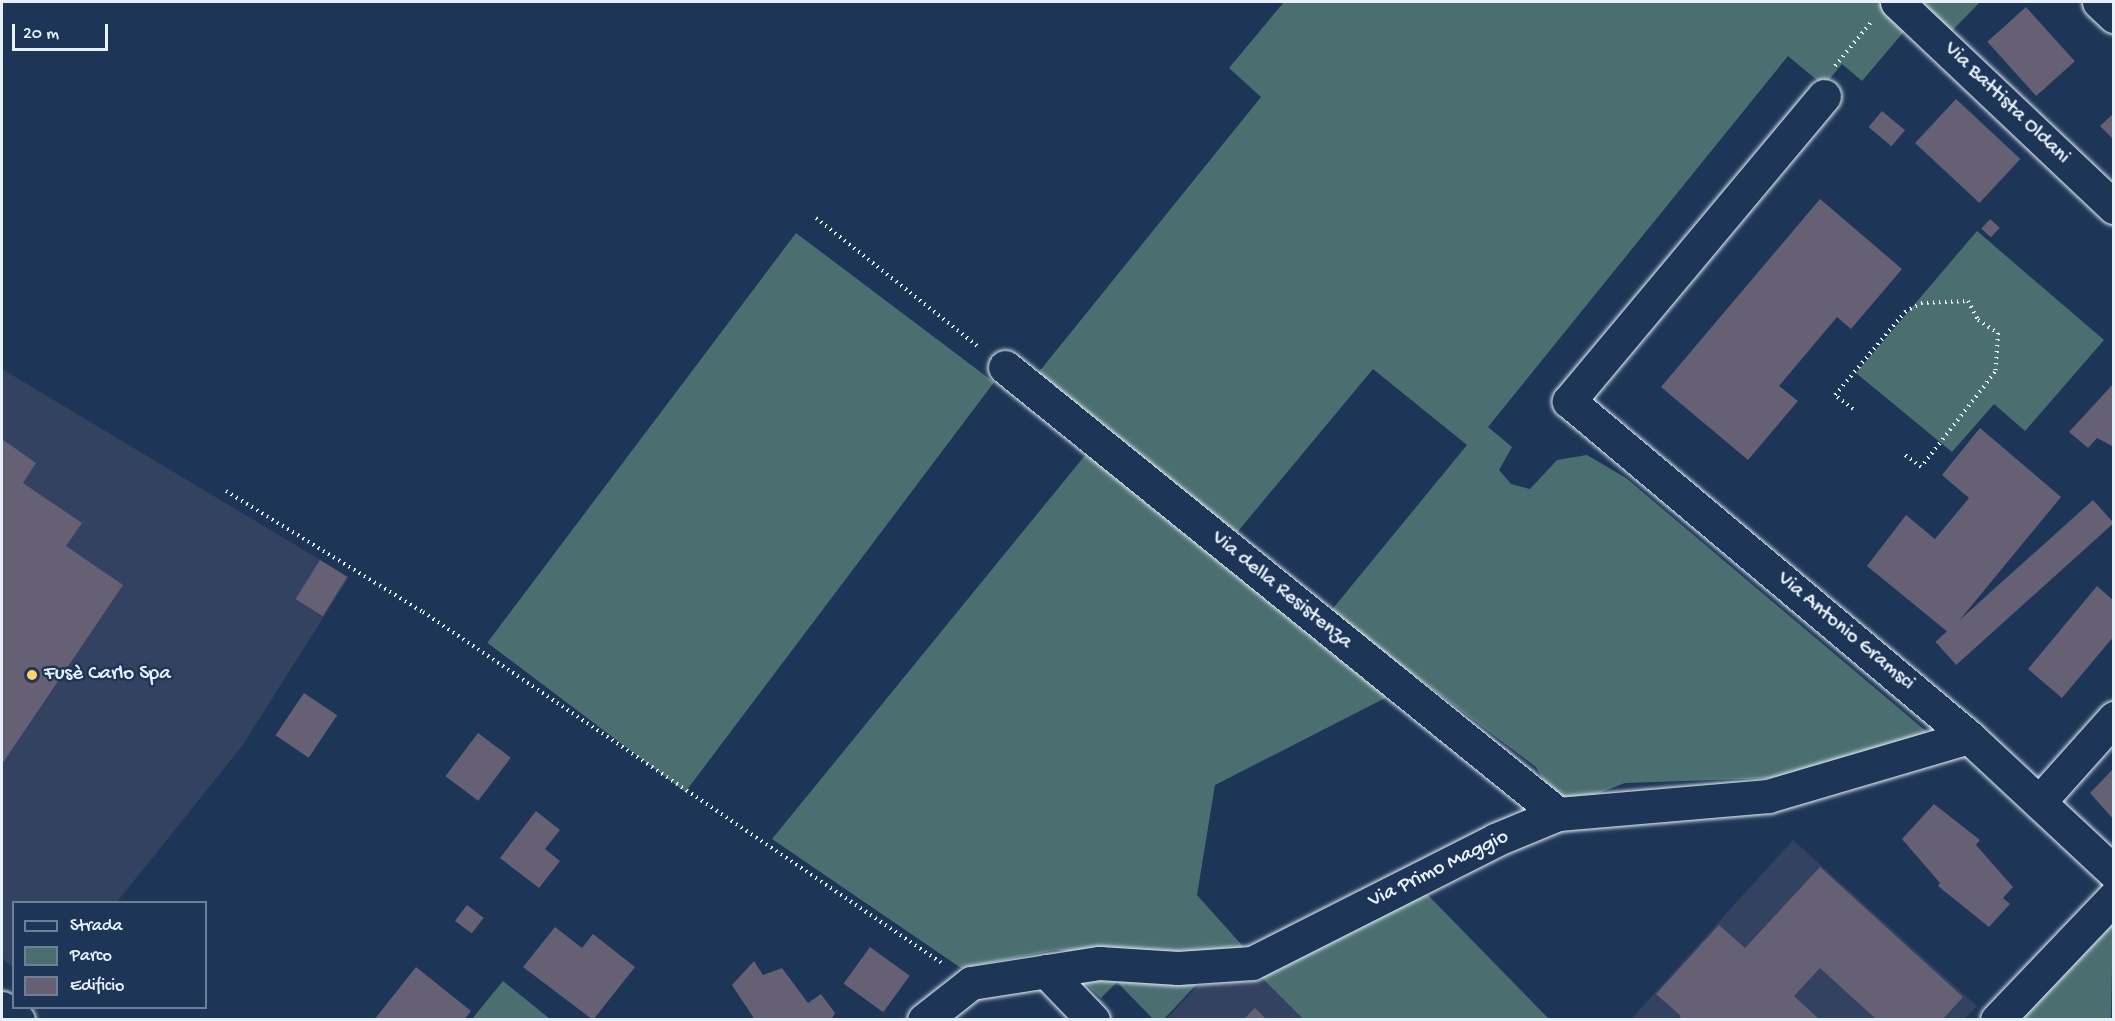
<!DOCTYPE html>
<meta charset="utf-8">
<style>
body{margin:0}
#map{position:relative;width:2115px;height:1021px;overflow:hidden;background:#1d3557;font-family:"Gochi Hand",sans-serif}
div>[style]{position:absolute}
[style*='--x']{left:calc(var(--x)*1px);top:calc(var(--y)*1px);width:calc(var(--w)*1px);rotate:calc(var(--a)*1deg)}
.built>*{inset:0;background:#334260}
.green>*{inset:0;background:#4b6f71;transform-origin:0 0}
.building>*{inset:0;background:#666075;transform-origin:0 0}
.path>*{height:4px;margin-top:-2px;transform-origin:0;background:repeating-linear-gradient(90deg,#e8f1f8 0 1.5px,transparent 0 6px)}
.roads{filter:drop-shadow(0 0 2px #e8f1f8) drop-shadow(0 0 2px #e8f1f8)}
.minor>*{height:33px;margin:-16.5px;padding:0 16.5px;transform-origin:16.5px;border-radius:16.5px;background:#1d3557}
.dots>*{width:16px;height:16px;translate:-50% -50%;box-sizing:border-box;border:3px solid #1d3557;border-radius:50%}
span{translate:-50% -50%;white-space:nowrap;text-align:center;line-height:1.15;-webkit-text-stroke:5px #1d3557;paint-order:stroke}
.street-label{font-size:21px;color:#e8f1f8}
.poi-label{font-size:21px;color:#e8f1f8}
.left{translate:0 -50%;text-align:left}
.frame{position:absolute;inset:0;border:3px solid #e8f1f8;pointer-events:none}
.legend{position:absolute;left:12px;top:901px;width:195px;height:108px;box-sizing:border-box;background:#1d3557;border:2px solid #6e8097;margin:0;padding:8px 10px;list-style:none;font-size:18px;color:#e8f1f8}
.legend li{display:flex;align-items:center;gap:12px;height:30px}
.legend b{width:30px;border:2px solid #6e8097}
.scale{position:absolute;left:12px;top:24px;width:96px;height:27px;box-sizing:border-box;border:3px solid #e8f1f8;border-top:0;padding-left:8px;font-size:18px;line-height:21px;white-space:nowrap;color:#e8f1f8;-webkit-text-stroke:4px #1d3557;paint-order:stroke}
</style>
<div id="map">
<div class="built">
<i style="clip-path:polygon(2px 369px,349px 577px,242px 746px,117px 902px,14px 902px,13px 967px,2px 959px)"></i>
<i style="clip-path:polygon(1793px 840px,1977px 1006px,1964px 1020px,1630px 1020px)"></i>
<i style="clip-path:polygon(1260px 976px,1303px 1019px,1165px 1020px,1197px 986px)"></i>
</div>
<div class="green">
<i style="clip-path:polygon(1284px 2px,1980px 2px,1945px 38px,1918px 15px,1862px 81px,1842px 64px,1824px 86px,1788px 56px,1488px 427px,1512px 447px,1499px 470px,1511px 484px,1530px 489px,1557px 460px,1587px 455px,1626px 478px,1933px 737px,1773px 778px,1625px 783px,1560px 808px,1536px 767px,1330px 612px,1467px 445px,1373px 369px,1234px 536px,1034px 378px,1261px 97px,1229px 68px)"></i>
<i style="clip-path:polygon(1977px 231px,2104px 340px,2025px 431px,1994px 404px,1952px 452px,1856px 373px)"></i>
<i style="left:796px;top:233px;width:248px;height:513px;rotate:37deg"></i>
<i style="clip-path:polygon(1087px 453px,1395px 693px,1215px 785px,1197px 895px,1248px 952px,1174px 959px,1056px 950px,961px 968px,772px 839px)"></i>
<i style="clip-path:polygon(1424px 891px,1549px 1019px,1303px 1019px,1260px 976px)"></i>
<i style="clip-path:polygon(2113px 910px,2111px 1019px,2012px 1020px)"></i>
<i style="clip-path:polygon(1100px 975px,1196px 985px,1164px 1019px,1154px 1020px,1117px 982px,1101px 998px,1085px 983px)"></i>
<i style="clip-path:polygon(503px 981px,550px 1019px,472px 1019px)"></i>
</div>
<div class="building">
<i style="left:2026px;top:7px;width:73px;height:52px;rotate:48deg"></i>
<i style="left:1956px;top:99px;width:88px;height:60px;rotate:43deg"></i>
<i style="left:1882px;top:111px;width:30px;height:21px;rotate:40deg"></i>
<i style="clip-path:polygon(2114px 113px,2114px 140px,2100px 126px)"></i>
<i style="clip-path:polygon(1820px 199px,1902px 269px,1851px 329px,1837px 317px,1779px 386px,1798px 401px,1748px 460px,1661px 387px)"></i>
<i style="left:1990px;top:219px;width:13px;height:13px;rotate:42deg"></i>
<i style="clip-path:polygon(2114px 383px,2114px 447px,2097px 438px,2088px 448px,2069px 432px)"></i>
<i style="clip-path:polygon(1980px 428px,2061px 497px,1949px 633px,1867px 566px,1906px 515px,1935px 539px,1969px 498px,1942px 475px)"></i>
<i style="clip-path:polygon(2px 439px,36px 463px,23px 483px,82px 523px,66px 546px,123px 585px,2px 764px)"></i>
<i style="left:2093px;top:500px;width:31px;height:212px;rotate:48deg"></i>
<i style="left:320px;top:560px;width:32px;height:46px;rotate:32deg"></i>
<i style="clip-path:polygon(2097px 586px,2114px 601px,2114px 636px,2062px 698px,2028px 669px)"></i>
<i style="left:304px;top:693px;width:40px;height:51px;rotate:34deg"></i>
<i style="left:478px;top:733px;width:41px;height:54px;rotate:37deg"></i>
<i style="clip-path:polygon(2114px 768px,2114px 820px,2090px 793px)"></i>
<i style="clip-path:polygon(1934px 804px,1980px 840px,1976px 845px,2013px 887px,2003px 898px,2010px 904px,1989px 927px,1938px 886px,1940px 883px,1902px 839px)"></i>
<i style="clip-path:polygon(536px 811px,560px 830px,545px 849px,560px 861px,539px 888px,500px 858px)"></i>
<i style="clip-path:polygon(1820px 867px,1963px 997px,1942px 1020px,1877px 1020px,1820px 968px,1794px 996px,1820px 1020px,1678px 1020px,1681px 1016px,1656px 994px,1719px 925px,1745px 948px)"></i>
<i style="left:467px;top:905px;width:21px;height:20px;rotate:37deg"></i>
<i style="clip-path:polygon(555px 927px,582px 948px,593px 934px,635px 967px,593px 1020px,523px 967px)"></i>
<i style="left:870px;top:947px;width:49px;height:45px;rotate:36deg"></i>
<i style="clip-path:polygon(754px 961px,763px 975px,782px 968px,808px 1003px,821px 994px,835px 1013px,831px 1020px,755px 1020px,732px 985px)"></i>
<i style="clip-path:polygon(416px 967px,471px 1011px,464px 1020px,374px 1020px)"></i>
<i style="clip-path:polygon(1255px 1008px,1267px 1020px,1243px 1020px)"></i>
</div>
<div class="path">
<i style="--x:1835;--y:66;--w:58;--a:-50.6"></i>
<i style="--x:816;--y:218;--w:209;--a:38.4"></i>
<i style="--x:1853;--y:409;--w:23;--a:-142"></i>
<i style="--x:1835;--y:395;--w:109;--a:-49.9"></i>
<i style="--x:1905;--y:312;--w:18;--a:-29"></i>
<i style="--x:1921;--y:303;--w:47;--a:-2.4"></i>
<i style="--x:1968;--y:301;--w:21;--a:62"></i>
<i style="--x:1978;--y:320;--w:24;--a:33"></i>
<i style="--x:1998;--y:333;--w:39;--a:94"></i>
<i style="--x:1995;--y:372;--w:120;--a:127.9"></i>
<i style="--x:1921;--y:467;--w:20;--a:-143"></i>
<i style="--x:226;--y:491;--w:231;--a:31.6"></i>
<i style="--x:423;--y:612;--w:628;--a:34.09"></i>
</div>
<div class="roads">
<div class="minor">
<i style="--x:1897;--y:2;--w:299;--a:43.4"></i>
<i style="--x:2099;--y:2;--w:21;--a:43"></i>
<i style="--x:1824;--y:96;--w:398;--a:129.9"></i>
<i style="--x:1569;--y:401;--w:522;--a:40.03"></i>
<i style="--x:1969;--y:737;--w:198;--a:43"></i>
<i style="--x:1005;--y:367;--w:711;--a:38.95"></i>
<i style="--x:2039;--y:802;--w:113;--a:-48.2"></i>
<i style="--x:1046;--y:971;--w:68;--a:46.2"></i>
<i style="--x:2;--y:1008;--w:20;--a:37"></i>
<i style="--x:924;--y:1020;--w:60;--a:-38.2"></i>
<i style="--x:971;--y:983;--w:130;--a:-8.9"></i>
<i style="--x:1099;--y:963;--w:79;--a:3.6"></i>
<i style="--x:1178;--y:968;--w:74;--a:-3.9"></i>
<i style="--x:1252;--y:963;--w:272;--a:-26.8"></i>
<i style="--x:1495;--y:840;--w:68;--a:-22.4"></i>
<i style="--x:1558;--y:814;--w:211;--a:-4.9"></i>
<i style="--x:1768;--y:796;--w:209;--a:-16.4"></i>
<i style="--x:1997;--y:1020;--w:170;--a:-46.4"></i>
</div>
</div>
<div class="dots">
<i style="left:32px;top:675px;background:#ffd166"></i>
</div>
<div class="street-label">
<span style="left:2006px;top:104px;rotate:44deg">Via Battista Oldani</span>
<span style="left:1281px;top:591px;rotate:39deg">Via della Resistenza</span>
<span style="left:1845px;top:632px;rotate:40deg">Via Antonio Gramsci</span>
<span style="left:1439px;top:870px;rotate:-26deg">Via Primo Maggio</span>
</div>
<div class="poi-label">
<span class="left" style="left:44px;top:675px">Fusè Carlo Spa</span>
</div>
<div class="frame"></div>
<ul class="legend">
<li><b style="height:8px;background:#1d3557"></b>Strada</li>
<li><b style="height:16px;background:#4b6f71"></b>Parco</li>
<li><b style="height:16px;background:#666075"></b>Edificio</li>
</ul>
<div class="scale">20 m</div>
</div>
